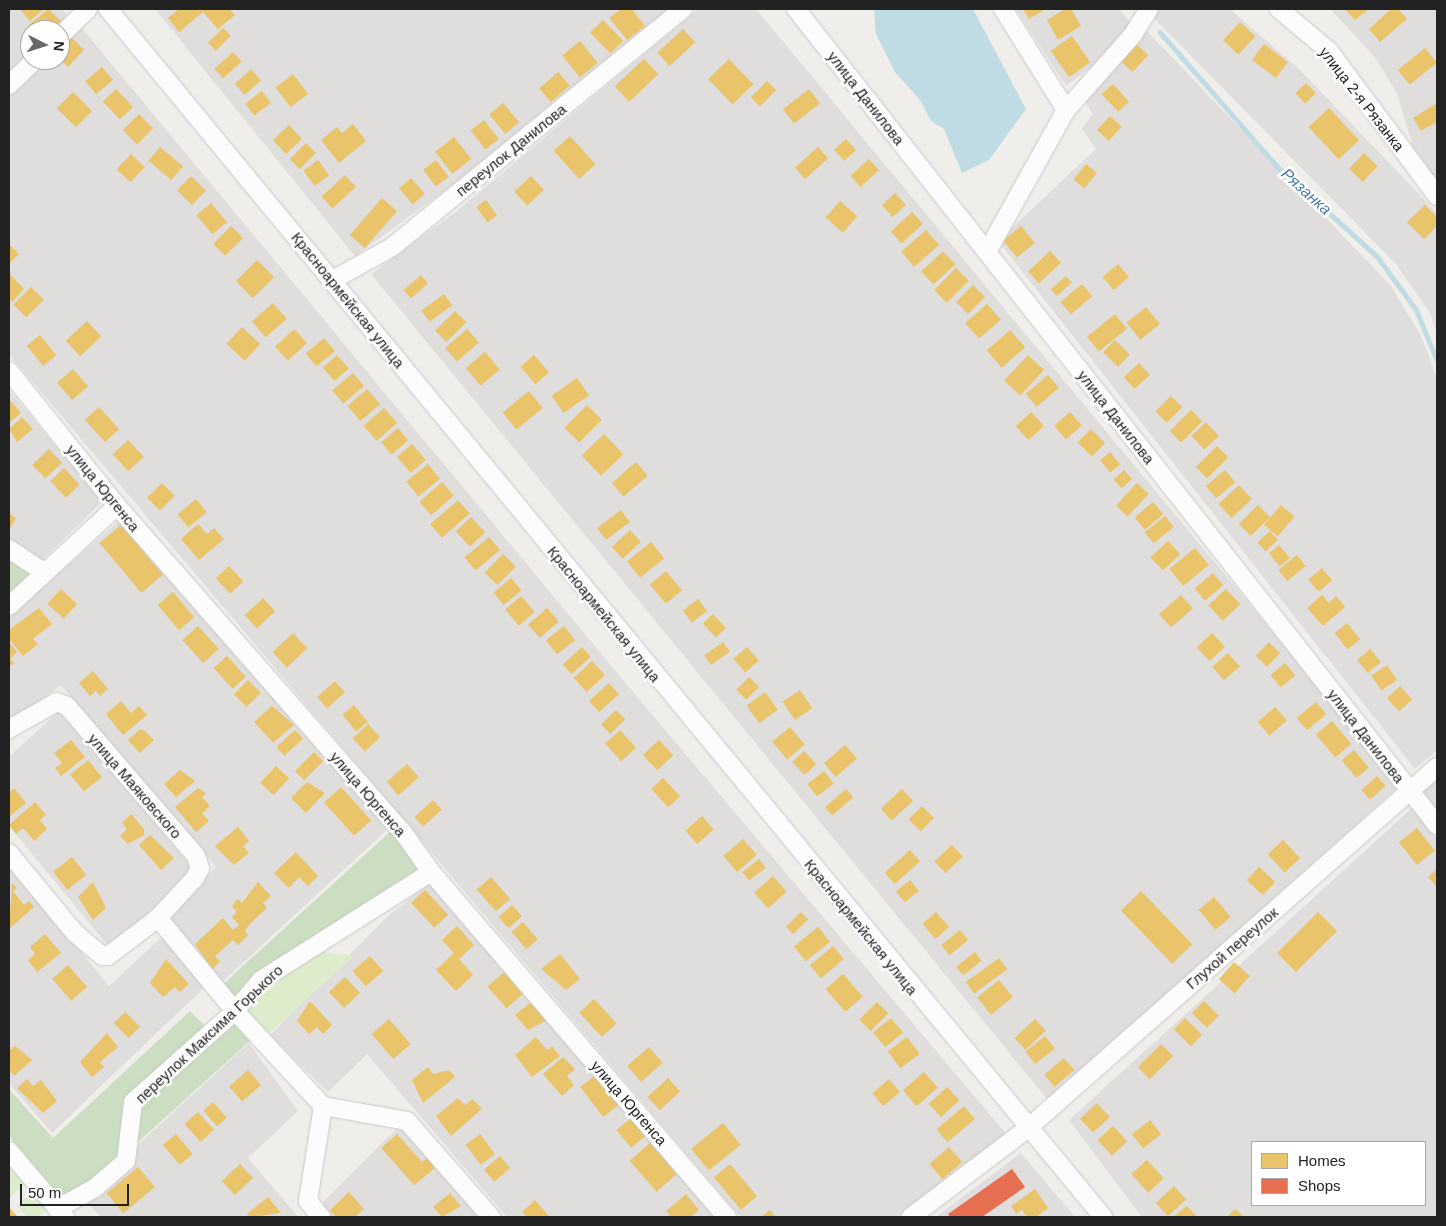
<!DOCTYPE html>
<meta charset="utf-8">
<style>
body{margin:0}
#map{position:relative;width:1446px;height:1226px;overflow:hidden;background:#f0eeeb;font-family:Helvetica,sans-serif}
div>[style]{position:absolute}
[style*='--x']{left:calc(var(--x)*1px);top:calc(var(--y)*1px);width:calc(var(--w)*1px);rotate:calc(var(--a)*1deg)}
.residential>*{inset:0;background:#dfdedc}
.grass>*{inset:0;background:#ddeccb}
.forest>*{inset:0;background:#cbdec1}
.water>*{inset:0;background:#bfdbe3}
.homes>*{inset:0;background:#e9c46a;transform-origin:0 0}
.shops>*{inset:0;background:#e76f51}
.stream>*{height:4.5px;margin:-2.25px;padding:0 2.25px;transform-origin:2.25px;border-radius:2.25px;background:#bfdbe3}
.roads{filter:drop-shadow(0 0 1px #c9c8c7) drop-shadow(0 0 1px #c9c8c7)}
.minor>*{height:18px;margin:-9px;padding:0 9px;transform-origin:9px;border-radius:9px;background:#fdfcfc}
span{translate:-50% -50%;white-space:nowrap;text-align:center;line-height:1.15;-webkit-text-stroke:5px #fff;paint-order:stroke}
.street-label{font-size:15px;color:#222}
.water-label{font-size:16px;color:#4a7aab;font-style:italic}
.frame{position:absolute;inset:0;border:10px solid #222;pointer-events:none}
.legend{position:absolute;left:1251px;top:1141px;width:175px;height:65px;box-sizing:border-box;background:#fff;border:1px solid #a7a7a7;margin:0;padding:6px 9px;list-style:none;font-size:15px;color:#222}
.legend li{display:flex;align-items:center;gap:10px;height:25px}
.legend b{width:25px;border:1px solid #a7a7a7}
.north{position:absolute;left:20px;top:20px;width:50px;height:50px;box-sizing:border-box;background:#fff;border:1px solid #a7a7a7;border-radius:50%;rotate:95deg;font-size:14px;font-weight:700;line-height:20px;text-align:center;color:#222}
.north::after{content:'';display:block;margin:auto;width:18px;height:22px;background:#6a6968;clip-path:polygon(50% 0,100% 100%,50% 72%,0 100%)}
.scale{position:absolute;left:20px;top:1184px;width:109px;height:22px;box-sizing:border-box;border:2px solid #222;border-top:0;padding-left:6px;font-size:15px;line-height:18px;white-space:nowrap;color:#222;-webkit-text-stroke:4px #fff;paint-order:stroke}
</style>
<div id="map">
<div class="residential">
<i style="clip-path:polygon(9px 9px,62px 9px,71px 20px,60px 30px,30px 30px,30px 60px,9px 80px)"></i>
<i style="clip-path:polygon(155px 9px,673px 9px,469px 173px,355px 256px)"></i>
<i style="clip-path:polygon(698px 9px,756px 9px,1299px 664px,1396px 789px,1048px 1100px,371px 274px,457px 211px)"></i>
<i style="clip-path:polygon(1016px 9px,1120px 9px,1131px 24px,1103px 58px,1066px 86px)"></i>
<i style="clip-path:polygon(1155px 9px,1230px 9px,1300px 70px,1437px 213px,1437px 334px,1430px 313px,1397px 265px,1151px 15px)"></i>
<i style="clip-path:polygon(1330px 9px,1437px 9px,1437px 184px,1416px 157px,1397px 93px,1374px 56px)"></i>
<i style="clip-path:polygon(80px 26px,628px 686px,1008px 1136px,898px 1217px,740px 1217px,9px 354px,9px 93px,44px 60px,60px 60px,60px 45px)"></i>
<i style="clip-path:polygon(1144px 28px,1391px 286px,1421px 336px,1437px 378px,1437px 750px,1415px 769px,998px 241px,1096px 149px,1082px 128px,1093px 114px,1083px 99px)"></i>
<i style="clip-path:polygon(9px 390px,102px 502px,35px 567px,9px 549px)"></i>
<i style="clip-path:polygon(121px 519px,389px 828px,221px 983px,164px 917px,216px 867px,61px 685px,16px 720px,9px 713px,9px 617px)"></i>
<i style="clip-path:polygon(60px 710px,194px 870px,110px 948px,9px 826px,9px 757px)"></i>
<i style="clip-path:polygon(1437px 777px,1437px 814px,1420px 792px)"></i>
<i style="clip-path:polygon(evenodd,1412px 808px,1437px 838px,1437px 1217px,1142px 1217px,1069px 1120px,1412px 808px,1252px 1142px,1425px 1142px,1425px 1205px,1252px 1205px,1252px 1142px)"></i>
<i style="clip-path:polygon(9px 864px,109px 986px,163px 936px,207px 985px,52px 1133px,9px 1083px)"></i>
<i style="clip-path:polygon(431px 882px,721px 1217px,507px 1217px,367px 1054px,328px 1092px,270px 1035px,388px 916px)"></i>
<i style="clip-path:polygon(249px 1043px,298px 1111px,248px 1158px,298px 1217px,101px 1217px,85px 1200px,133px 1149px)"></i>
<i style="clip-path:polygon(400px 1125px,485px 1217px,331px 1217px,321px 1204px)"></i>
<i style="clip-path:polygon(1021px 1153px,1075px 1217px,936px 1217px)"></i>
</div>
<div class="grass">
<i style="clip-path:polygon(322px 952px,354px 956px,269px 1033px,246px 1011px,264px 984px)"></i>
<i style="clip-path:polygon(9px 1157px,28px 1180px,10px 1198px,9px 1196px)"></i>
<i style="clip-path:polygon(34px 1190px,49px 1207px,38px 1217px,27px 1217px,17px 1206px)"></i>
</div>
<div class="forest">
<i style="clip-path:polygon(9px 554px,32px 569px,31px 577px,9px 598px)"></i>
<i style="clip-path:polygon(392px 830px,425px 868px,235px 1005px,221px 986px)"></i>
<i style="clip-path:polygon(190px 1011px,209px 1030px,130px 1099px,123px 1158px,96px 1182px,62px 1199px,9px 1136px,9px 1089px,53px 1138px)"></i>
<i style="clip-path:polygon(231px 1015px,253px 1038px,136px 1144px,139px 1099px)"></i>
</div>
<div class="water">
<i style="clip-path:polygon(874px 9px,973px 9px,1026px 109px,989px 160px,962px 173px,944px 129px,931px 121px,920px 100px,895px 72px,876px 34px)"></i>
</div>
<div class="homes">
<i style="clip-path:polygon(20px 9px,44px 9px,30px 21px)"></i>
<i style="clip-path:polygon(48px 9px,64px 24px,56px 30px,33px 30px,29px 25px)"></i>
<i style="clip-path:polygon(179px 9px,229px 9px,235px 15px,218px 29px,203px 12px,179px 32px,168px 18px)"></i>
<i style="clip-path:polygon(621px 9px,632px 9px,645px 26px,627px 40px,609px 18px)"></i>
<i style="clip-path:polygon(1023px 9px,1046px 9px,1029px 19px)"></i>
<i style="clip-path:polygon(1065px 9px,1071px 9px,1081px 26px,1058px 40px,1047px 20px)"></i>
<i style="clip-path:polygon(1345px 9px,1369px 9px,1355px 20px)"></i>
<i style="clip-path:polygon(1391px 9px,1398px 9px,1407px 19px,1380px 42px,1369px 29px)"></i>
<i style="left:603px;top:20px;width:29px;height:18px;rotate:46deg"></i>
<i style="left:1240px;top:22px;width:21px;height:25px;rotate:43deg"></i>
<i style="left:223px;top:28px;width:11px;height:21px;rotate:45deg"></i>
<i style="left:683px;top:29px;width:18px;height:35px;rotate:47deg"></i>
<i style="clip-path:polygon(70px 36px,84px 50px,68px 67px,60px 59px,60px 47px)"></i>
<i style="left:1072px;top:36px;width:32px;height:26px;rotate:55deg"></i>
<i style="left:580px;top:41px;width:28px;height:23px;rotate:51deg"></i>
<i style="left:1135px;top:43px;width:18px;height:23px;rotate:43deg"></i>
<i style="left:1264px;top:44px;width:30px;height:20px;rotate:37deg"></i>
<i style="left:1425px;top:48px;width:19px;height:35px;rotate:51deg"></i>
<i style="left:233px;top:52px;width:13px;height:25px;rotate:48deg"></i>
<i style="left:644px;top:59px;width:21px;height:40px;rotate:47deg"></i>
<i style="left:729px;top:59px;width:35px;height:29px;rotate:46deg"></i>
<i style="left:102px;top:67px;width:17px;height:22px;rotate:50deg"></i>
<i style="left:251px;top:69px;width:15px;height:22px;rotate:48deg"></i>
<i style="left:558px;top:72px;width:18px;height:25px;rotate:49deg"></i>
<i style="left:293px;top:74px;width:25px;height:22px;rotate:53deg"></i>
<i style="left:767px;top:81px;width:13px;height:23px;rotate:45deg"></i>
<i style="left:1306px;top:83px;width:14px;height:15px;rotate:45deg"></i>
<i style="left:1113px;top:84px;width:24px;height:15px;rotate:48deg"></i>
<i style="left:116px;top:89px;width:25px;height:18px;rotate:47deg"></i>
<i style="left:809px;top:89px;width:18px;height:33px;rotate:52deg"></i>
<i style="left:262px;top:91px;width:15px;height:21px;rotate:53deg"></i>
<i style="left:73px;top:92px;width:27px;height:23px;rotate:45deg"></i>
<i style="left:503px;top:103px;width:25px;height:18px;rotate:50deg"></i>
<i style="clip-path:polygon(1437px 103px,1437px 122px,1421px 131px,1413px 118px)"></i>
<i style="left:1329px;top:108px;width:44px;height:28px;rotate:47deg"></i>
<i style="left:139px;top:114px;width:20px;height:23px;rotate:45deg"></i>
<i style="left:1110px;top:116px;width:16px;height:19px;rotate:43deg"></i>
<i style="left:484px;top:120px;width:24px;height:17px;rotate:52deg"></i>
<i style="clip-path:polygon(353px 124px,366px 141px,339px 163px,321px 140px,337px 127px,342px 133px)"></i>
<i style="left:289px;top:125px;width:19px;height:22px;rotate:47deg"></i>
<i style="left:570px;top:136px;width:38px;height:22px;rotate:48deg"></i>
<i style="left:454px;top:137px;width:28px;height:24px;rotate:52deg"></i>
<i style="left:846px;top:139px;width:15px;height:16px;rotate:48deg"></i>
<i style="left:306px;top:143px;width:14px;height:23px;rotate:45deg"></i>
<i style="left:160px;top:147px;width:30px;height:18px;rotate:40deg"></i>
<i style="left:818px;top:147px;width:15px;height:31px;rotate:48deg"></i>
<i style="left:1364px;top:153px;width:19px;height:22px;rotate:43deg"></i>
<i style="left:131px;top:154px;width:19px;height:21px;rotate:43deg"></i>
<i style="left:869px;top:159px;width:15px;height:25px;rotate:48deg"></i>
<i style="left:318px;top:160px;width:19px;height:18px;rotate:54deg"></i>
<i style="left:436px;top:160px;width:21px;height:16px;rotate:53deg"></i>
<i style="left:1086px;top:164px;width:14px;height:20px;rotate:39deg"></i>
<i style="left:345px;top:175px;width:16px;height:32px;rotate:47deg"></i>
<i style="left:191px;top:176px;width:21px;height:20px;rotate:45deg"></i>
<i style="left:531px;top:176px;width:19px;height:23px;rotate:47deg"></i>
<i style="left:411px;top:178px;width:21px;height:16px;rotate:49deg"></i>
<i style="left:895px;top:193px;width:16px;height:18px;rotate:47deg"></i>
<i style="left:382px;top:198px;width:20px;height:49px;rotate:41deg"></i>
<i style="left:486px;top:200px;width:19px;height:12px;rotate:54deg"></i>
<i style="left:840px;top:201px;width:23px;height:22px;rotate:41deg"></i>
<i style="left:211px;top:203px;width:25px;height:19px;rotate:50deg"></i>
<i style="clip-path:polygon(1425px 205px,1437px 217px,1437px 226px,1424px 239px,1407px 222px)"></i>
<i style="left:912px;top:212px;width:16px;height:29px;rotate:47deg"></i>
<i style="left:231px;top:226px;width:17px;height:25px;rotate:45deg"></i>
<i style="left:1021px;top:226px;width:22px;height:23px;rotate:51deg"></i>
<i style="left:926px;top:230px;width:20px;height:33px;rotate:49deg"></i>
<i style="clip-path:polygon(9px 244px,19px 254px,9px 264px)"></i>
<i style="left:943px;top:251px;width:18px;height:30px;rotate:47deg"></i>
<i style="left:1050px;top:251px;width:16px;height:30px;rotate:47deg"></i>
<i style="left:257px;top:260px;width:24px;height:30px;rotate:45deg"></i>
<i style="left:1118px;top:264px;width:17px;height:20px;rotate:50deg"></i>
<i style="left:956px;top:268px;width:18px;height:31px;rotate:45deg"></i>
<i style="clip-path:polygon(9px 273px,24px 289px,12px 302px,9px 299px)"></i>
<i style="left:421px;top:275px;width:11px;height:23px;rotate:49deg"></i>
<i style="left:1066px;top:276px;width:9px;height:20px;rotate:49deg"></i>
<i style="left:1082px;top:284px;width:16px;height:28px;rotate:50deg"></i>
<i style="left:973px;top:285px;width:17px;height:24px;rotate:45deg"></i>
<i style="left:31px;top:287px;width:18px;height:25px;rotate:45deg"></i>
<i style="left:444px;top:294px;width:14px;height:28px;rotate:54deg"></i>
<i style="left:273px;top:303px;width:21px;height:28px;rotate:49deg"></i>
<i style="left:987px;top:304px;width:21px;height:29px;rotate:49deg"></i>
<i style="left:1146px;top:307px;width:22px;height:25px;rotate:51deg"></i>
<i style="left:455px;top:311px;width:16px;height:28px;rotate:45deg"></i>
<i style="left:1115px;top:314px;width:19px;height:36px;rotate:51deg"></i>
<i style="left:87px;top:321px;width:21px;height:29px;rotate:47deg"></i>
<i style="left:242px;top:327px;width:25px;height:23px;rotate:43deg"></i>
<i style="left:294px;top:329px;width:19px;height:26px;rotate:47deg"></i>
<i style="left:467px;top:329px;width:18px;height:29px;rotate:49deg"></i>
<i style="left:1010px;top:330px;width:23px;height:31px;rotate:49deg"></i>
<i style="left:40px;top:335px;width:26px;height:17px;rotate:51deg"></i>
<i style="left:324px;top:338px;width:17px;height:24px;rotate:50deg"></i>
<i style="left:1115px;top:340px;width:21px;height:17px;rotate:45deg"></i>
<i style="left:485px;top:352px;width:23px;height:25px;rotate:50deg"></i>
<i style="left:337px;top:355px;width:18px;height:19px;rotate:49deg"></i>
<i style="left:534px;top:355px;width:23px;height:18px;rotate:49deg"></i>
<i style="left:1028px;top:355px;width:22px;height:35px;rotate:43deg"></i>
<i style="left:1139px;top:363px;width:16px;height:21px;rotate:47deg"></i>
<i style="left:73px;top:369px;width:23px;height:21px;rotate:49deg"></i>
<i style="left:353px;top:373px;width:17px;height:27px;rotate:50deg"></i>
<i style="left:1048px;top:375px;width:17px;height:29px;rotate:50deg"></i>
<i style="left:577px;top:378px;width:21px;height:31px;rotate:55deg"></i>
<i style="left:367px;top:389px;width:20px;height:26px;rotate:49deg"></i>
<i style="left:529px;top:391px;width:22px;height:34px;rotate:51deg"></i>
<i style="left:1171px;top:396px;width:16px;height:22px;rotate:45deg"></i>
<i style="clip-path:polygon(9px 399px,21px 413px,9px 423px)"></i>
<i style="left:587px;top:405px;width:21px;height:32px;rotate:45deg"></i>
<i style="left:99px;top:407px;width:30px;height:19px;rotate:48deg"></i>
<i style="left:384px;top:408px;width:20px;height:27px;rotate:49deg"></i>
<i style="left:1191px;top:410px;width:16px;height:30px;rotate:45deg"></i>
<i style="left:1031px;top:412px;width:19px;height:21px;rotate:47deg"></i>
<i style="left:1070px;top:412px;width:18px;height:21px;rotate:49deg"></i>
<i style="clip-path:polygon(22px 417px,33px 429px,17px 442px,9px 429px)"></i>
<i style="left:1206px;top:422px;width:19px;height:20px;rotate:47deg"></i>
<i style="left:398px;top:428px;width:16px;height:22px;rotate:50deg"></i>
<i style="left:1091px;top:429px;width:20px;height:19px;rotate:45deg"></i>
<i style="left:604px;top:434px;width:28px;height:31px;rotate:46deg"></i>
<i style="left:128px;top:440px;width:23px;height:21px;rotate:47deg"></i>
<i style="left:412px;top:444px;width:21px;height:20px;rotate:49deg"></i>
<i style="left:1217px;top:446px;width:16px;height:30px;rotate:45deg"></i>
<i style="left:49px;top:449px;width:19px;height:23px;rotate:47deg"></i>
<i style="left:1110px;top:452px;width:16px;height:13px;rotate:50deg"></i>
<i style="left:636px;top:462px;width:18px;height:32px;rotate:49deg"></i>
<i style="left:428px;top:464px;width:19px;height:28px;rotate:51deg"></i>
<i style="left:64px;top:468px;width:23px;height:19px;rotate:47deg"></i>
<i style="left:1124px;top:470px;width:12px;height:14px;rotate:48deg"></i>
<i style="left:1225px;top:470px;width:16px;height:25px;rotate:50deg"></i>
<i style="left:442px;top:482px;width:18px;height:30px;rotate:49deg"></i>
<i style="left:162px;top:483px;width:18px;height:21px;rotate:45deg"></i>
<i style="left:1137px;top:483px;width:16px;height:31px;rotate:43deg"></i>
<i style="left:1239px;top:485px;width:19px;height:28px;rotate:47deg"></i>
<i style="left:196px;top:499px;width:17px;height:24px;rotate:50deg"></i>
<i style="left:458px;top:500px;width:18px;height:37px;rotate:49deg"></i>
<i style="left:1153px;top:502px;width:16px;height:24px;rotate:50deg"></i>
<i style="left:1258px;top:505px;width:17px;height:27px;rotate:45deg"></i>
<i style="left:1281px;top:505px;width:18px;height:26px;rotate:41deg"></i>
<i style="left:621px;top:510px;width:15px;height:30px;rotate:53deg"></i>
<i style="clip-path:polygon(9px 513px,16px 518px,9px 530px)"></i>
<i style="left:1165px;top:516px;width:14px;height:26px;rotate:51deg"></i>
<i style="left:471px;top:517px;width:21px;height:21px;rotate:47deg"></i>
<i style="clip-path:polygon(198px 524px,207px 534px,214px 528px,224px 539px,199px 560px,181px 539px)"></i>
<i style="left:121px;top:525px;width:65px;height:28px;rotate:50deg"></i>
<i style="left:630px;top:530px;width:16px;height:25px;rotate:47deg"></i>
<i style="left:1270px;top:531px;width:12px;height:17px;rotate:48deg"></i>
<i style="left:489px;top:537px;width:17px;height:32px;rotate:50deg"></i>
<i style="left:1168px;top:541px;width:18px;height:24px;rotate:47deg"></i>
<i style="left:651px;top:542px;width:21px;height:31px;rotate:51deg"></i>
<i style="left:1279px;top:545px;width:17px;height:13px;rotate:50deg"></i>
<i style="left:1195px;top:548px;width:22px;height:33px;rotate:51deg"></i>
<i style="left:503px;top:554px;width:18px;height:26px;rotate:45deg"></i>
<i style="left:1297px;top:555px;width:14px;height:24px;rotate:51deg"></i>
<i style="left:229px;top:566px;width:21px;height:18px;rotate:47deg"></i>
<i style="left:1322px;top:568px;width:16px;height:18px;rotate:50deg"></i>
<i style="left:666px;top:571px;width:25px;height:21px;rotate:50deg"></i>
<i style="left:1213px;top:573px;width:16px;height:24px;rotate:50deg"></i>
<i style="left:511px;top:578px;width:16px;height:23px;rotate:50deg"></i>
<i style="left:61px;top:589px;width:22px;height:20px;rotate:43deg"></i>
<i style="left:1226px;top:589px;width:21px;height:24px;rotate:47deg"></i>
<i style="left:173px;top:592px;width:33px;height:20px;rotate:50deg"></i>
<i style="left:1181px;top:595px;width:18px;height:29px;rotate:49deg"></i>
<i style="clip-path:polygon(1322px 595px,1329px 603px,1336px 596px,1345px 607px,1323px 626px,1307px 608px)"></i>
<i style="left:521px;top:596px;width:21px;height:21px;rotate:49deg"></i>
<i style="left:263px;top:598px;width:18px;height:25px;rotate:47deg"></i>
<i style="left:698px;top:599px;width:15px;height:19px;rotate:53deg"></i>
<i style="clip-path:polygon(39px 608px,52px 624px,33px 639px,38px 644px,23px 656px,9px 639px,9px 630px)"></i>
<i style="left:547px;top:608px;width:18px;height:25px;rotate:49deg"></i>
<i style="left:713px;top:614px;width:19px;height:14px;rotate:47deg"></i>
<i style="left:1347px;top:623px;width:21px;height:16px;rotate:51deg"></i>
<i style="left:198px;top:626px;width:31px;height:21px;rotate:48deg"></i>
<i style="left:564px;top:626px;width:18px;height:23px;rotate:52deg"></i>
<i style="left:293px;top:633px;width:21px;height:28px;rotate:47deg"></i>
<i style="left:1212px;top:633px;width:19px;height:21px;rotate:47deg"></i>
<i style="clip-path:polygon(9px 642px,17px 652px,10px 659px,14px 663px,9px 667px)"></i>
<i style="left:723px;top:642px;width:12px;height:23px;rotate:55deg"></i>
<i style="left:1269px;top:642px;width:16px;height:19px;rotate:45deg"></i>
<i style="left:582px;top:647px;width:13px;height:26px;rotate:48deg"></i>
<i style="left:747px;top:647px;width:18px;height:18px;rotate:49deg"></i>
<i style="left:1370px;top:649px;width:17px;height:17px;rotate:50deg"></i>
<i style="left:1228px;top:653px;width:18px;height:21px;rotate:49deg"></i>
<i style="left:227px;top:656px;width:28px;height:18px;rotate:48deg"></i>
<i style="left:592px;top:661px;width:19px;height:25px;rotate:47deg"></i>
<i style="left:1285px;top:663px;width:16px;height:19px;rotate:50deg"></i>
<i style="left:1387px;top:665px;width:18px;height:19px;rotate:56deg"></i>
<i style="clip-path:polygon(93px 671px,108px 689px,100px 696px,96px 691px,90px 696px,79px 683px)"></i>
<i style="left:749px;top:677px;width:14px;height:18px;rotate:45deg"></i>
<i style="left:248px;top:680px;width:18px;height:20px;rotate:45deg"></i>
<i style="left:335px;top:681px;width:15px;height:24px;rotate:48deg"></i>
<i style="left:609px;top:683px;width:15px;height:27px;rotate:48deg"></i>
<i style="left:1400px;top:686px;width:18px;height:18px;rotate:47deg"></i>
<i style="left:800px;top:690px;width:22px;height:21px;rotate:56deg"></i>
<i style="left:765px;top:692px;width:22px;height:23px;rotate:54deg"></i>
<i style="clip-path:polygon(121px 701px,131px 713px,139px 706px,147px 715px,123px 735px,106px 714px)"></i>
<i style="left:1316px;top:702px;width:16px;height:25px;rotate:50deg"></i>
<i style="left:354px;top:705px;width:22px;height:15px;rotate:51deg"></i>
<i style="clip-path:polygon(272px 706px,294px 725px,273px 743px,254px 722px)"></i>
<i style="left:1275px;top:707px;width:18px;height:23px;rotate:49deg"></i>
<i style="left:616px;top:710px;width:13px;height:21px;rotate:45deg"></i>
<i style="left:1332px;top:721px;width:30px;height:21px;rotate:50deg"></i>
<i style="left:368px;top:724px;width:18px;height:21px;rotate:47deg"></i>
<i style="left:790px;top:727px;width:23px;height:23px;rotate:50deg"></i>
<i style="clip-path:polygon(139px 730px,144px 730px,154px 740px,140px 753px,128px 740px)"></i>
<i style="left:295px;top:730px;width:12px;height:25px;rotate:48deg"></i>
<i style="left:620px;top:730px;width:24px;height:20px;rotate:48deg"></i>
<i style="clip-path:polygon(71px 740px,85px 757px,61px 776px,55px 768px,62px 763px,54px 753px)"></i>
<i style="left:659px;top:740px;width:21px;height:22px;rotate:47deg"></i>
<i style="left:845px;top:745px;width:18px;height:28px;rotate:49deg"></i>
<i style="left:1354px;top:750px;width:23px;height:16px;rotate:50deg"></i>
<i style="left:804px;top:751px;width:18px;height:16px;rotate:47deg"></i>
<i style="left:314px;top:752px;width:13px;height:27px;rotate:45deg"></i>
<i style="left:88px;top:760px;width:22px;height:23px;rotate:51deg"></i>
<i style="left:407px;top:764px;width:18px;height:27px;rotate:49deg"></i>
<i style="left:276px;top:766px;width:18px;height:23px;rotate:43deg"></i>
<i style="clip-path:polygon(180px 770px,195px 781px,176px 797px,164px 784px)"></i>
<i style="left:824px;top:771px;width:16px;height:21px;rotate:52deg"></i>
<i style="left:1377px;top:776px;width:13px;height:21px;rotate:48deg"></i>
<i style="left:663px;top:778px;width:25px;height:16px;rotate:47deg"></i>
<i style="clip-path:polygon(307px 782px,325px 793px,306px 813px,291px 798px)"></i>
<i style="left:341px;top:787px;width:45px;height:23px;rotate:48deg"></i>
<i style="clip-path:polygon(14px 788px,26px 803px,9px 817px,9px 793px)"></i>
<i style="clip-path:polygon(198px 788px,206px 793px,202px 797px,210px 806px,202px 813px,209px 821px,196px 832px,175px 807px)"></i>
<i style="left:846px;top:789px;width:11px;height:28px;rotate:49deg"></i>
<i style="left:902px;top:789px;width:16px;height:29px;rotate:47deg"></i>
<i style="left:433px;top:800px;width:13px;height:25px;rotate:48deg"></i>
<i style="clip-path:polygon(35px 802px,46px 815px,40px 820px,47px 829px,34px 841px,23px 828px,16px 834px,9px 825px)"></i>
<i style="left:922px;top:806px;width:17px;height:19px;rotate:45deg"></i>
<i style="clip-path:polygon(131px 814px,144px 829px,144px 835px,128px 844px,120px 836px,127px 829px,122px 823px)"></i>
<i style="left:702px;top:816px;width:18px;height:22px;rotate:49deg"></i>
<i style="clip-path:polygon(238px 827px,249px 841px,243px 846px,249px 853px,234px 865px,215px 846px)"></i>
<i style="left:1417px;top:828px;width:29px;height:23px;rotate:52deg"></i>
<i style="clip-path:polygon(150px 835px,174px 858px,161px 870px,139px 845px)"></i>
<i style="left:743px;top:839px;width:21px;height:26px;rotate:49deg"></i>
<i style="left:1283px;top:840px;width:25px;height:21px;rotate:47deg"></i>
<i style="left:952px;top:845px;width:16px;height:24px;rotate:47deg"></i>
<i style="left:910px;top:850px;width:15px;height:34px;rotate:48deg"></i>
<i style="clip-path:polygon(296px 852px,318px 876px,308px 886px,299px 877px,289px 888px,274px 873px)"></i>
<i style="left:72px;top:857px;width:23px;height:24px;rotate:52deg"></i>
<i style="left:759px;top:859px;width:11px;height:21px;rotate:52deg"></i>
<i style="left:1259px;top:867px;width:22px;height:18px;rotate:43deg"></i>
<i style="clip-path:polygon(1437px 869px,1437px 887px,1428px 877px)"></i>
<i style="left:773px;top:876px;width:21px;height:25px;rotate:49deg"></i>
<i style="left:491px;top:877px;width:29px;height:19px;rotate:49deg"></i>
<i style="left:910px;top:880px;width:14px;height:18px;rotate:51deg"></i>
<i style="clip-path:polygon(93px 882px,106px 908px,93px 920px,78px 897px)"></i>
<i style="clip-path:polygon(258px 882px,271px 896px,263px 903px,267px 908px,249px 925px,245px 931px,248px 935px,238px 945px,233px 940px,215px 956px,220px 962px,212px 969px,195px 944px,223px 918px,233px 930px,239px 925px,232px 917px,237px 912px,232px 906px,238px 899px,242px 903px)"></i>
<i style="clip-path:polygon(12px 883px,17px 888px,13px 891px,24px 905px,29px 901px,34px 907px,9px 929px)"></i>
<i style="left:425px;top:890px;width:34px;height:19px;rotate:47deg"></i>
<i style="left:1141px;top:891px;width:74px;height:28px;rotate:46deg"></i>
<i style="left:1214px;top:897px;width:26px;height:20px;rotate:50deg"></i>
<i style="left:512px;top:905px;width:15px;height:18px;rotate:48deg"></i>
<i style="left:801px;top:912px;width:10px;height:21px;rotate:45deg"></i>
<i style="left:936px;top:912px;width:20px;height:18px;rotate:49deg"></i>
<i style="left:1318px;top:912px;width:27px;height:58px;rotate:45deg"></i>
<i style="left:523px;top:922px;width:23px;height:15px;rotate:50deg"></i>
<i style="clip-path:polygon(457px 926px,474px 945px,459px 959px,473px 975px,456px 991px,436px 970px,454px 953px,442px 940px)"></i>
<i style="left:818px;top:927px;width:19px;height:31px;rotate:51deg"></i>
<i style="left:960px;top:930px;width:13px;height:24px;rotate:51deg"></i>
<i style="clip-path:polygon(45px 934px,61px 953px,37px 972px,28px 960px,35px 954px,30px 947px)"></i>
<i style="left:833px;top:946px;width:17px;height:30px;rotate:50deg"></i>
<i style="left:975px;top:952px;width:11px;height:24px;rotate:52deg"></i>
<i style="clip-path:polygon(560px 954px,580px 979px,566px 990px,541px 969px)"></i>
<i style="left:370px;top:956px;width:20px;height:23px;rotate:49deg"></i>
<i style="left:999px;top:958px;width:14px;height:41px;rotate:54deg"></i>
<i style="clip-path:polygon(166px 959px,189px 984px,180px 992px,175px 987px,163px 997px,150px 983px)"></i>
<i style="left:1234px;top:962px;width:21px;height:23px;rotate:41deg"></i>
<i style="left:68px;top:965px;width:29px;height:21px;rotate:49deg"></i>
<i style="left:504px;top:972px;width:29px;height:22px;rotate:49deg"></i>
<i style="left:843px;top:974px;width:30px;height:23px;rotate:49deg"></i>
<i style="left:345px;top:977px;width:22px;height:22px;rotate:47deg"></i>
<i style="left:999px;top:980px;width:22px;height:28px;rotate:51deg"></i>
<i style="left:594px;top:999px;width:33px;height:20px;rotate:47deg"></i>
<i style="clip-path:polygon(310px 1001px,332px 1025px,323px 1034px,317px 1027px,309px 1034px,297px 1021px)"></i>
<i style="left:1204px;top:1001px;width:21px;height:17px;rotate:45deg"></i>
<i style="clip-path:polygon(531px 1002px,547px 1020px,528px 1030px,515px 1015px)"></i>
<i style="left:877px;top:1002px;width:16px;height:25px;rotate:45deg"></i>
<i style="left:125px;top:1012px;width:21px;height:16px;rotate:45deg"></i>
<i style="left:891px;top:1018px;width:19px;height:23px;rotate:51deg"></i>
<i style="left:1185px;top:1018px;width:24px;height:16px;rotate:45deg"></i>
<i style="left:389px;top:1019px;width:33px;height:23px;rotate:49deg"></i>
<i style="left:1035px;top:1019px;width:16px;height:28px;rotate:47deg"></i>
<i style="clip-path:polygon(107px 1033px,118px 1047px,100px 1062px,104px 1067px,92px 1077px,80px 1062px)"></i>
<i style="left:1045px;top:1036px;width:16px;height:25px;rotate:52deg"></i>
<i style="clip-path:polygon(536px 1037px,547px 1050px,552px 1046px,560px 1056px,532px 1077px,515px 1055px)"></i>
<i style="left:907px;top:1037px;width:21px;height:24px;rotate:53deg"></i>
<i style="left:1161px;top:1044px;width:17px;height:33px;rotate:45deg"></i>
<i style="clip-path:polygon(15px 1046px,32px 1060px,14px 1076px,9px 1069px,9px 1051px)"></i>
<i style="left:649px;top:1047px;width:21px;height:29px;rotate:49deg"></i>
<i style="clip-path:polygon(563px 1057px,575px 1069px,567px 1076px,574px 1085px,562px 1096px,543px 1074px)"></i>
<i style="left:1064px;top:1058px;width:16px;height:26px;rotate:50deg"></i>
<i style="clip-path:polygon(428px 1067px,433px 1074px,449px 1070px,455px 1077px,423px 1103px,412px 1080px)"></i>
<i style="left:248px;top:1070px;width:20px;height:25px;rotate:49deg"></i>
<i style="left:924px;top:1072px;width:21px;height:28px;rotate:49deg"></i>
<i style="left:597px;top:1074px;width:38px;height:21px;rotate:53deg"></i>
<i style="left:668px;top:1078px;width:18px;height:28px;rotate:47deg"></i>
<i style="clip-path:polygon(27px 1079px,33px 1086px,41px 1080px,57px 1101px,43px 1113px,17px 1088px)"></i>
<i style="left:889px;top:1079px;width:17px;height:22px;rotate:50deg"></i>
<i style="left:947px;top:1087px;width:18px;height:25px;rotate:47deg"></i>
<i style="clip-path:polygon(458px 1098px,465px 1105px,473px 1099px,482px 1109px,451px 1136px,436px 1116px)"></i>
<i style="left:213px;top:1102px;width:21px;height:13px;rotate:49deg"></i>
<i style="left:1097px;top:1103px;width:19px;height:23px;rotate:47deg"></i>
<i style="left:964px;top:1106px;width:17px;height:36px;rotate:50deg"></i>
<i style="left:198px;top:1112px;width:24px;height:18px;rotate:48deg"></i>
<i style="left:631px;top:1118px;width:23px;height:19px;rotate:50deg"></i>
<i style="left:1150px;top:1120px;width:18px;height:23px;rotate:52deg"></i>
<i style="left:723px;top:1123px;width:28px;height:41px;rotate:51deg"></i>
<i style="left:1113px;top:1126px;width:21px;height:21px;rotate:47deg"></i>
<i style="left:176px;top:1134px;width:26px;height:17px;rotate:50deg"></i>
<i style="clip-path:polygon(397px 1134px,422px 1162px,427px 1158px,435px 1168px,414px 1185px,381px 1148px)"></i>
<i style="left:480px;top:1134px;width:25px;height:18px;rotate:53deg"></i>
<i style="left:650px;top:1143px;width:41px;height:27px;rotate:49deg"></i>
<i style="left:949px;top:1147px;width:20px;height:26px;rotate:49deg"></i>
<i style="left:500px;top:1156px;width:16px;height:21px;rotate:50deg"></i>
<i style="left:1147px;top:1160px;width:25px;height:21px;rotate:48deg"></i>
<i style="left:240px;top:1164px;width:19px;height:25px;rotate:47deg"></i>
<i style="left:730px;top:1164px;width:42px;height:21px;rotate:50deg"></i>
<i style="left:138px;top:1167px;width:26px;height:41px;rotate:50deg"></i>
<i style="left:1174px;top:1186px;width:18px;height:25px;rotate:47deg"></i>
<i style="clip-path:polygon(1035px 1189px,1048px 1208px,1036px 1217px,1027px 1217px,1022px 1210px,1016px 1214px,1011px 1206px)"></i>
<i style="clip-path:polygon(349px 1192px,364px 1209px,355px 1217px,336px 1217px,330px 1210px)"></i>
<i style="clip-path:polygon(450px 1193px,461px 1206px,442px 1217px,433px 1207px)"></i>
<i style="clip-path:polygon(686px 1194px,699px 1210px,691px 1217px,671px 1217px,666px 1211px)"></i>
<i style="clip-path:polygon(268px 1197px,281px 1213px,250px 1217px,247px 1214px)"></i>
<i style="clip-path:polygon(535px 1200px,549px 1216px,548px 1217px,527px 1217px,522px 1212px)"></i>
<i style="clip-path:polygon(1187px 1206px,1197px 1217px,1173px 1217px)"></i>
<i style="clip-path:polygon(9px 1207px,18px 1217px,9px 1217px)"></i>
<i style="clip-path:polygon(1235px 1209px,1244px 1217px,1227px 1217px)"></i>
<i style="clip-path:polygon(770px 1210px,776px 1217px,761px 1217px)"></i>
</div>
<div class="shops">
<i style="clip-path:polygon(1012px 1169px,1025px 1187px,982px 1217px,950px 1217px,948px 1214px)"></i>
</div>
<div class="stream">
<i style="--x:1160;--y:32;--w:178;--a:48.9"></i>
<i style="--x:1277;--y:166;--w:135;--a:42"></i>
<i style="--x:1377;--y:256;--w:66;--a:53.7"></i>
<i style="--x:1416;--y:309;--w:55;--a:67.6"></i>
</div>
<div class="roads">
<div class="minor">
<i style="--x:108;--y:9;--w:1565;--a:50.52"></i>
<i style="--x:796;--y:9;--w:1038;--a:51.85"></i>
<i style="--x:1003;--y:9;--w:119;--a:58"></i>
<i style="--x:1279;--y:9;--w:65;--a:40"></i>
<i style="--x:1329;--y:51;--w:181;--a:53.3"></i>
<i style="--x:60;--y:36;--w:39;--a:-44"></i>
<i style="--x:9;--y:85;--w:36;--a:-44"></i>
<i style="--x:987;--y:252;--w:162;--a:-60.9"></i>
<i style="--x:1066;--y:110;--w:99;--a:-48.3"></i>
<i style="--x:1132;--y:36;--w:32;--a:-58"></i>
<i style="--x:331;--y:281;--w:70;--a:-29.1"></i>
<i style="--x:392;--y:247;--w:376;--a:-39.3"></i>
<i style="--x:9;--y:371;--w:173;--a:51.3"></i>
<i style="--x:117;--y:506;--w:432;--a:48.8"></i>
<i style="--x:402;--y:831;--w:50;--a:54.7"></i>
<i style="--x:431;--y:872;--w:455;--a:49.4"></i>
<i style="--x:9;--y:549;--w:43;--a:33.7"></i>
<i style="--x:9;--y:606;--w:147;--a:-42.8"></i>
<i style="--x:9;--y:729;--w:55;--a:-29.4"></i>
<i style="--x:57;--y:702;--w:11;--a:22"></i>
<i style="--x:67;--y:706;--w:198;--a:49.3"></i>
<i style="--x:196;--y:856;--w:13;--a:72"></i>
<i style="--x:200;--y:868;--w:11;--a:117"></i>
<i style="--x:195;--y:878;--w:54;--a:132.8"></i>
<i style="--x:9;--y:853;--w:104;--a:50.5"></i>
<i style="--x:75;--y:933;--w:35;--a:40"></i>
<i style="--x:102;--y:956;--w:6;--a:0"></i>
<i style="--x:108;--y:956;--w:63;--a:-37.2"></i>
<i style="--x:158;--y:918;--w:121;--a:50.4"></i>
<i style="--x:235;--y:1011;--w:129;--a:47.2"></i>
<i style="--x:323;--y:1106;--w:96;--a:99"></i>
<i style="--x:308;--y:1201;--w:21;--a:51"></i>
<i style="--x:323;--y:1106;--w:85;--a:10.1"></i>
<i style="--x:407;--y:1121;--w:128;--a:48.8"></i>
<i style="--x:9;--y:1151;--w:87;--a:49.7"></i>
<i style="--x:57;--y:1209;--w:43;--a:-28.9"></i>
<i style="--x:95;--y:1188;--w:41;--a:-41.1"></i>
<i style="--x:126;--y:1161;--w:59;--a:-83.2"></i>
<i style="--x:133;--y:1102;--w:137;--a:-41.7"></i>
<i style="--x:235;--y:1011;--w:40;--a:-50"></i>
<i style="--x:261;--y:980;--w:201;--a:-32.4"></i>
<i style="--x:911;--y:1217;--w:146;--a:-37.2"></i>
<i style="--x:1027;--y:1129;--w:547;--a:-41.44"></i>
</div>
</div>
<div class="street-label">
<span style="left:866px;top:98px;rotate:52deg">улица Данилова</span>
<span style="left:1362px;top:99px;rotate:52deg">улица 2-я Рязанка</span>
<span style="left:511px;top:150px;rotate:-39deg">переулок Данилова</span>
<span style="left:348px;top:300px;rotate:51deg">Красноармейская улица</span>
<span style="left:1116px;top:417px;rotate:52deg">улица Данилова</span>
<span style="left:103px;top:488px;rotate:51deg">улица Юргенса</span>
<span style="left:604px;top:614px;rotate:51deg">Красноармейская улица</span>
<span style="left:1366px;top:736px;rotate:52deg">улица Данилова</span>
<span style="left:135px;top:786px;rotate:49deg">улица Маяковского</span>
<span style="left:368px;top:794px;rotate:49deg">улица Юргенса</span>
<span style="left:861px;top:927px;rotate:51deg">Красноармейская улица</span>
<span style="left:1232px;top:948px;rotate:-41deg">Глухой переулок</span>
<span style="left:209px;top:1034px;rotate:-43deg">переулок Максима Горького</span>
<span style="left:629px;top:1103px;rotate:49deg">улица Юргенса</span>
</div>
<div class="water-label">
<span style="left:1306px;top:192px;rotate:42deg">Рязанка</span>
</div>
<div class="frame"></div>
<ul class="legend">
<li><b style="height:14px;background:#e9c46a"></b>Homes</li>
<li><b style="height:14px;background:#e76f51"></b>Shops</li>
</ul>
<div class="north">N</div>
<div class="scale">50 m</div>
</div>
